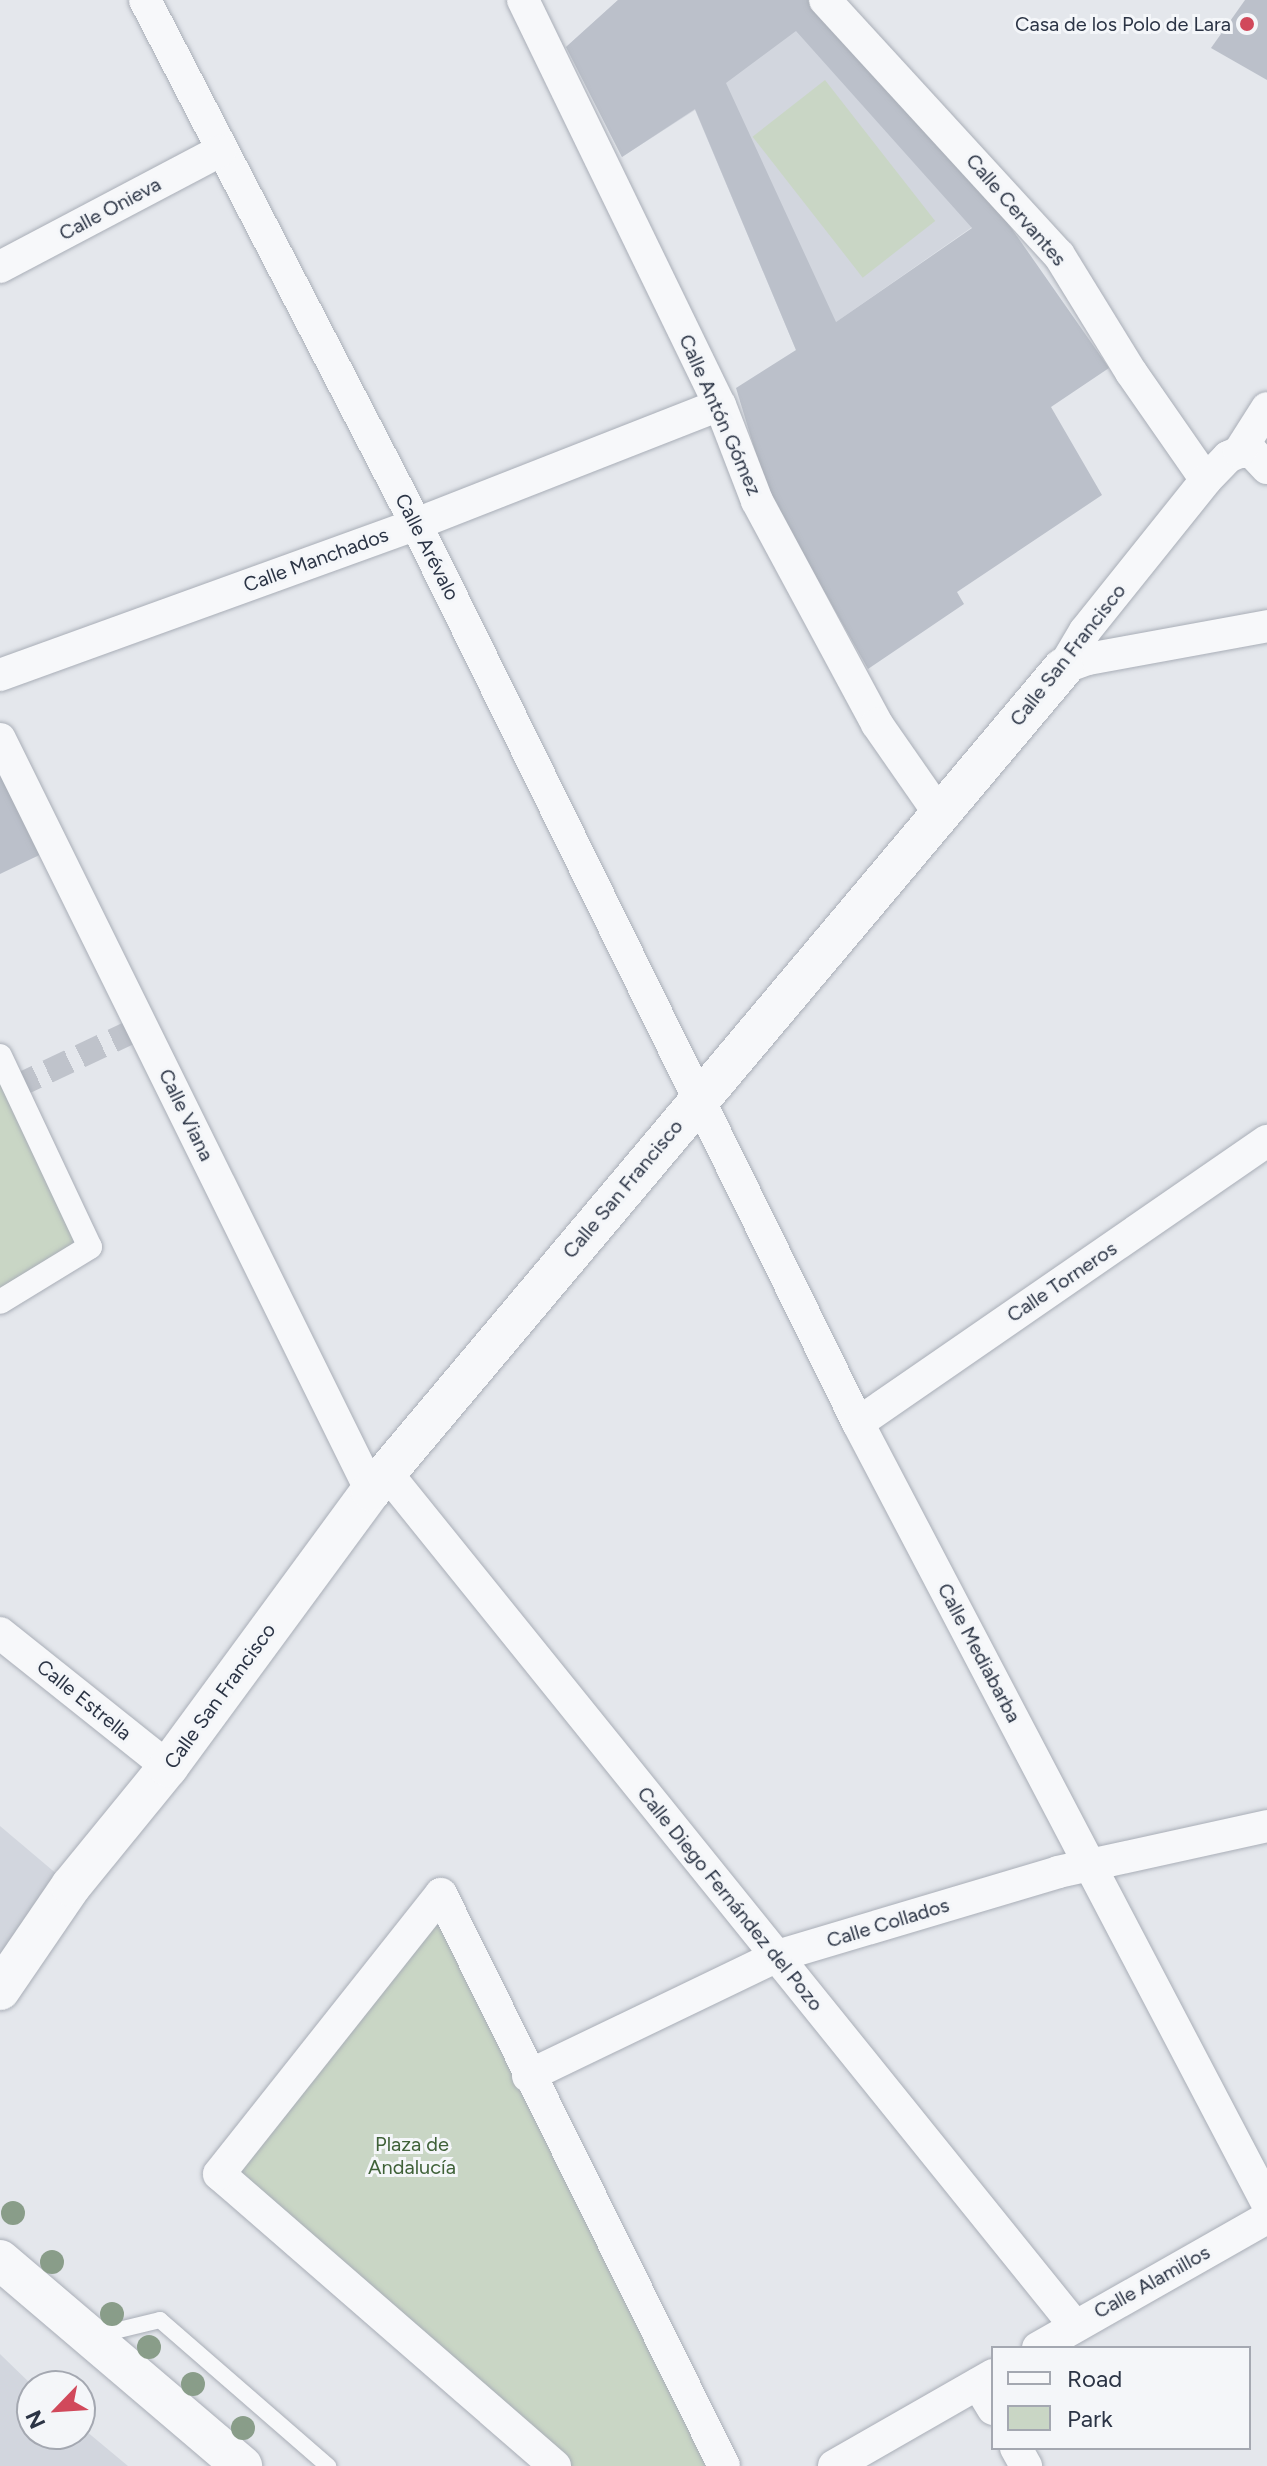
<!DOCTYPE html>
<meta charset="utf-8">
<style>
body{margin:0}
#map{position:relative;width:1267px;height:2466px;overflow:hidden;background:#e4e7ec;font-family:Figtree,sans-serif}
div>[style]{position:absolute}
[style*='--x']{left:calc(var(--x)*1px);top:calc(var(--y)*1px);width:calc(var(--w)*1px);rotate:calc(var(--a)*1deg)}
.built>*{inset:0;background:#d2d6de}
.green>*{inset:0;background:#c9d6c5;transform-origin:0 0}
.building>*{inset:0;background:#bbc0ca}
.pedestrian-tunnel>*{height:24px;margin-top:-12px;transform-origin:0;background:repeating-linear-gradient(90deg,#bfc3cb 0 24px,transparent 0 36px)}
.roads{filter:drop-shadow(0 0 2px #a9aeb7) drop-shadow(0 0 2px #a9aeb7)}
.service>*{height:16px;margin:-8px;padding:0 8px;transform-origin:8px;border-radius:8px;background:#f7f8fa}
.pedestrian>*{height:24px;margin:-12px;padding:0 12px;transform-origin:12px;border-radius:12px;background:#f7f8fa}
.minor>*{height:32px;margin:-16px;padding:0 16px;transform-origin:16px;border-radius:16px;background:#f7f8fa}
.tertiary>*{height:40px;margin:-20px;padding:0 20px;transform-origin:20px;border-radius:20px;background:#f7f8fa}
.trees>*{width:24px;height:24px;margin:-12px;border-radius:50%;background:#899d89}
.dots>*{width:22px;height:22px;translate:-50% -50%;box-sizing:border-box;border:4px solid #f4f6f9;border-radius:50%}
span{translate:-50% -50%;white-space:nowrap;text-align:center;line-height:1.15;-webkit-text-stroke:6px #f4f6f9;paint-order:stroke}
.poi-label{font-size:20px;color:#2b3445}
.right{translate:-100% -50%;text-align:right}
.street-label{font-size:20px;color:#2b3445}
.park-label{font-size:20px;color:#3f6138}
.legend{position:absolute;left:991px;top:2346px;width:260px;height:104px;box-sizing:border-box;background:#f4f6f9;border:2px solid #a4a8b1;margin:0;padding:10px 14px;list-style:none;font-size:24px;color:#2b3445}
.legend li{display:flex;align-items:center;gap:16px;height:40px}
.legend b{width:40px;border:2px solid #a4a8b1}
.north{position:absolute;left:16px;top:2370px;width:80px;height:80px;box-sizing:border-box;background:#f4f6f9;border:2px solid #a4a8b1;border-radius:50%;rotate:245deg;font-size:22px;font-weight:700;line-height:32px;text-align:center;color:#2b3445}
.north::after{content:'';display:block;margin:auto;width:28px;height:36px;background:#d1495b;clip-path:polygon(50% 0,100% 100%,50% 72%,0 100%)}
</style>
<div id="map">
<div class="built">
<i style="clip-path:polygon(618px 0,808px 0,998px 209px,796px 350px,695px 110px,622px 157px,566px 47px)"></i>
<i style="clip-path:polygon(0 1826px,71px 1886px,0 1990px)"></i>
<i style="clip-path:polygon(0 2354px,33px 2386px,32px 2434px,80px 2434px,80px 2426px,128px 2466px,0 2466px)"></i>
</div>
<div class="green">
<i style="left:825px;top:80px;width:179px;height:92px;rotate:52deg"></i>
<i style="clip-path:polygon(0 1056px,90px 1247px,0 1302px)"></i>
<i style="clip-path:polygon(441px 1894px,724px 2466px,555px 2466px,219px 2174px)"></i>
</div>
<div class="building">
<i style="clip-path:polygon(evenodd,618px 0,808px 0,998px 209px,1109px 368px,1051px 407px,1102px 495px,957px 592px,964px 604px,868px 669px,767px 490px,736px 388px,796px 350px,695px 109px,622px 157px,566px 47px,618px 0,796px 31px,972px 228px,836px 322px,726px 83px,796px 31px)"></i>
<i style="clip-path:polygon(1245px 0,1267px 0,1267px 80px,1211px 48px)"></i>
<i style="clip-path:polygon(0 739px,54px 848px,0 874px)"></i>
</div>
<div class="pedestrian-tunnel">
<i style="--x:15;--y:1087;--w:140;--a:-25.3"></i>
</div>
<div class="roads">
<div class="service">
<i style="--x:94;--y:2336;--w:68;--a:-13.6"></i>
<i style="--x:160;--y:2320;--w:223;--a:41"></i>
</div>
<div class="pedestrian">
<i style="--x:0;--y:1056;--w:211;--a:64.8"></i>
<i style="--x:90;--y:1247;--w:105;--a:148.6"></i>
</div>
<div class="minor">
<i style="--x:145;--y:0;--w:590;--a:62.65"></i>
<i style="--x:416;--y:524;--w:1002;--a:63.82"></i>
<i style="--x:858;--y:1423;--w:881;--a:62.33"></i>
<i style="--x:523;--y:0;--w:450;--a:64.1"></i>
<i style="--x:720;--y:405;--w:103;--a:68.9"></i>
<i style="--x:757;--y:501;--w:253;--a:61.7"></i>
<i style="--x:877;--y:724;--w:112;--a:55.2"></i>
<i style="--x:825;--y:0;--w:346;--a:47.5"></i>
<i style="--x:1059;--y:255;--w:137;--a:58.4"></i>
<i style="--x:1131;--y:372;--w:131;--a:55.2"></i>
<i style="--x:0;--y:267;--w:249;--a:-27.8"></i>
<i style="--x:1239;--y:452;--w:13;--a:0"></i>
<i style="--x:1252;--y:452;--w:22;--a:47"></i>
<i style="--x:1063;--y:668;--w:43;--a:-59.3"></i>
<i style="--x:1085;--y:631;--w:193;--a:-51.3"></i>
<i style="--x:1206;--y:480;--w:32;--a:-46"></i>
<i style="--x:1228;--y:457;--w:12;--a:-24"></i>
<i style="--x:1239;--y:452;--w:52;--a:-57.5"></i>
<i style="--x:1063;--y:668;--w:27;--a:-20"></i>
<i style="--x:1088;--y:659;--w:182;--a:-10.4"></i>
<i style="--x:0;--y:675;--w:443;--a:-19.9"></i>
<i style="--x:416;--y:524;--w:326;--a:-21.4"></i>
<i style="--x:0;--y:739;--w:839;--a:63.74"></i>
<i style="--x:858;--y:1423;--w:497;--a:-34.6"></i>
<i style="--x:386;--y:1472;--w:1097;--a:51.1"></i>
<i style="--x:0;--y:1633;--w:215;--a:38.6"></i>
<i style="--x:528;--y:2076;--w:276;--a:-25.7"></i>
<i style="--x:777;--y:1956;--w:293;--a:-16.6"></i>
<i style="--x:1058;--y:1872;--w:214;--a:-12.4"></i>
<i style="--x:1038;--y:2348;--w:263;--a:-29.6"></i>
<i style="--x:978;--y:2384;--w:29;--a:59"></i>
<i style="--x:1016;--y:2448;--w:21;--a:61"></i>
<i style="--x:555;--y:2466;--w:445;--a:-139"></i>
<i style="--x:219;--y:2174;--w:357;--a:-51.6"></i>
<i style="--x:441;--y:1894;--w:638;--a:63.68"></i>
<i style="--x:834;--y:2466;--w:183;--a:-29.8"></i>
</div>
<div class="tertiary">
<i style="--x:0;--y:1990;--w:126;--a:-55.7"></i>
<i style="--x:71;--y:1886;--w:154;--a:-50.8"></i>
<i style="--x:168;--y:1767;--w:343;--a:-53.7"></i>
<i style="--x:371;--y:1491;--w:1075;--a:-49.94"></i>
<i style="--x:0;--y:2260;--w:318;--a:40.4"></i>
</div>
</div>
<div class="trees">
<i style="left:13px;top:2213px"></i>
<i style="left:52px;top:2262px"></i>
<i style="left:112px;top:2314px"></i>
<i style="left:149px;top:2347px"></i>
<i style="left:193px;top:2384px"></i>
<i style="left:243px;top:2428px"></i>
</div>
<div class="dots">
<i style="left:1247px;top:24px;background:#d1495b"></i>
</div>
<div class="poi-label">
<span class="right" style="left:1231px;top:24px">Casa de los Polo de Lara</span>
</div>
<div class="street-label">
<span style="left:110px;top:209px;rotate:-28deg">Calle Onieva</span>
<span style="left:1016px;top:210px;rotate:49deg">Calle Cervantes</span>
<span style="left:720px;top:415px;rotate:66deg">Calle Antón Gómez</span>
<span style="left:427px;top:547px;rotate:63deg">Calle Arévalo</span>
<span style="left:316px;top:560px;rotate:-20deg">Calle Manchados</span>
<span style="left:1068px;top:655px;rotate:-52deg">Calle San Francisco</span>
<span style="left:186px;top:1115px;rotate:64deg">Calle Viana</span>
<span style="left:623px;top:1189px;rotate:-50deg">Calle San Francisco</span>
<span style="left:1062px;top:1282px;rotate:-34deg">Calle Torneros</span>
<span style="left:979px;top:1653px;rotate:62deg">Calle Mediabarba</span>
<span style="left:220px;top:1696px;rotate:-54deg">Calle San Francisco</span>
<span style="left:84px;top:1700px;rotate:39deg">Calle Estrella</span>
<span style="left:730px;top:1899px;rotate:51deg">Calle Diego Fernández del Pozo</span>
<span style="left:888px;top:1923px;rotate:-17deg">Calle Collados</span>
<span style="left:1152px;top:2282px;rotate:-29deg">Calle Alamillos</span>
</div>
<div class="park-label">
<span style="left:412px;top:2156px">Plaza de<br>Andalucía</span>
</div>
<ul class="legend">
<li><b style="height:10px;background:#f7f8fa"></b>Road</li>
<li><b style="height:22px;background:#c9d6c5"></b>Park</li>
</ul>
<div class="north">N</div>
</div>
